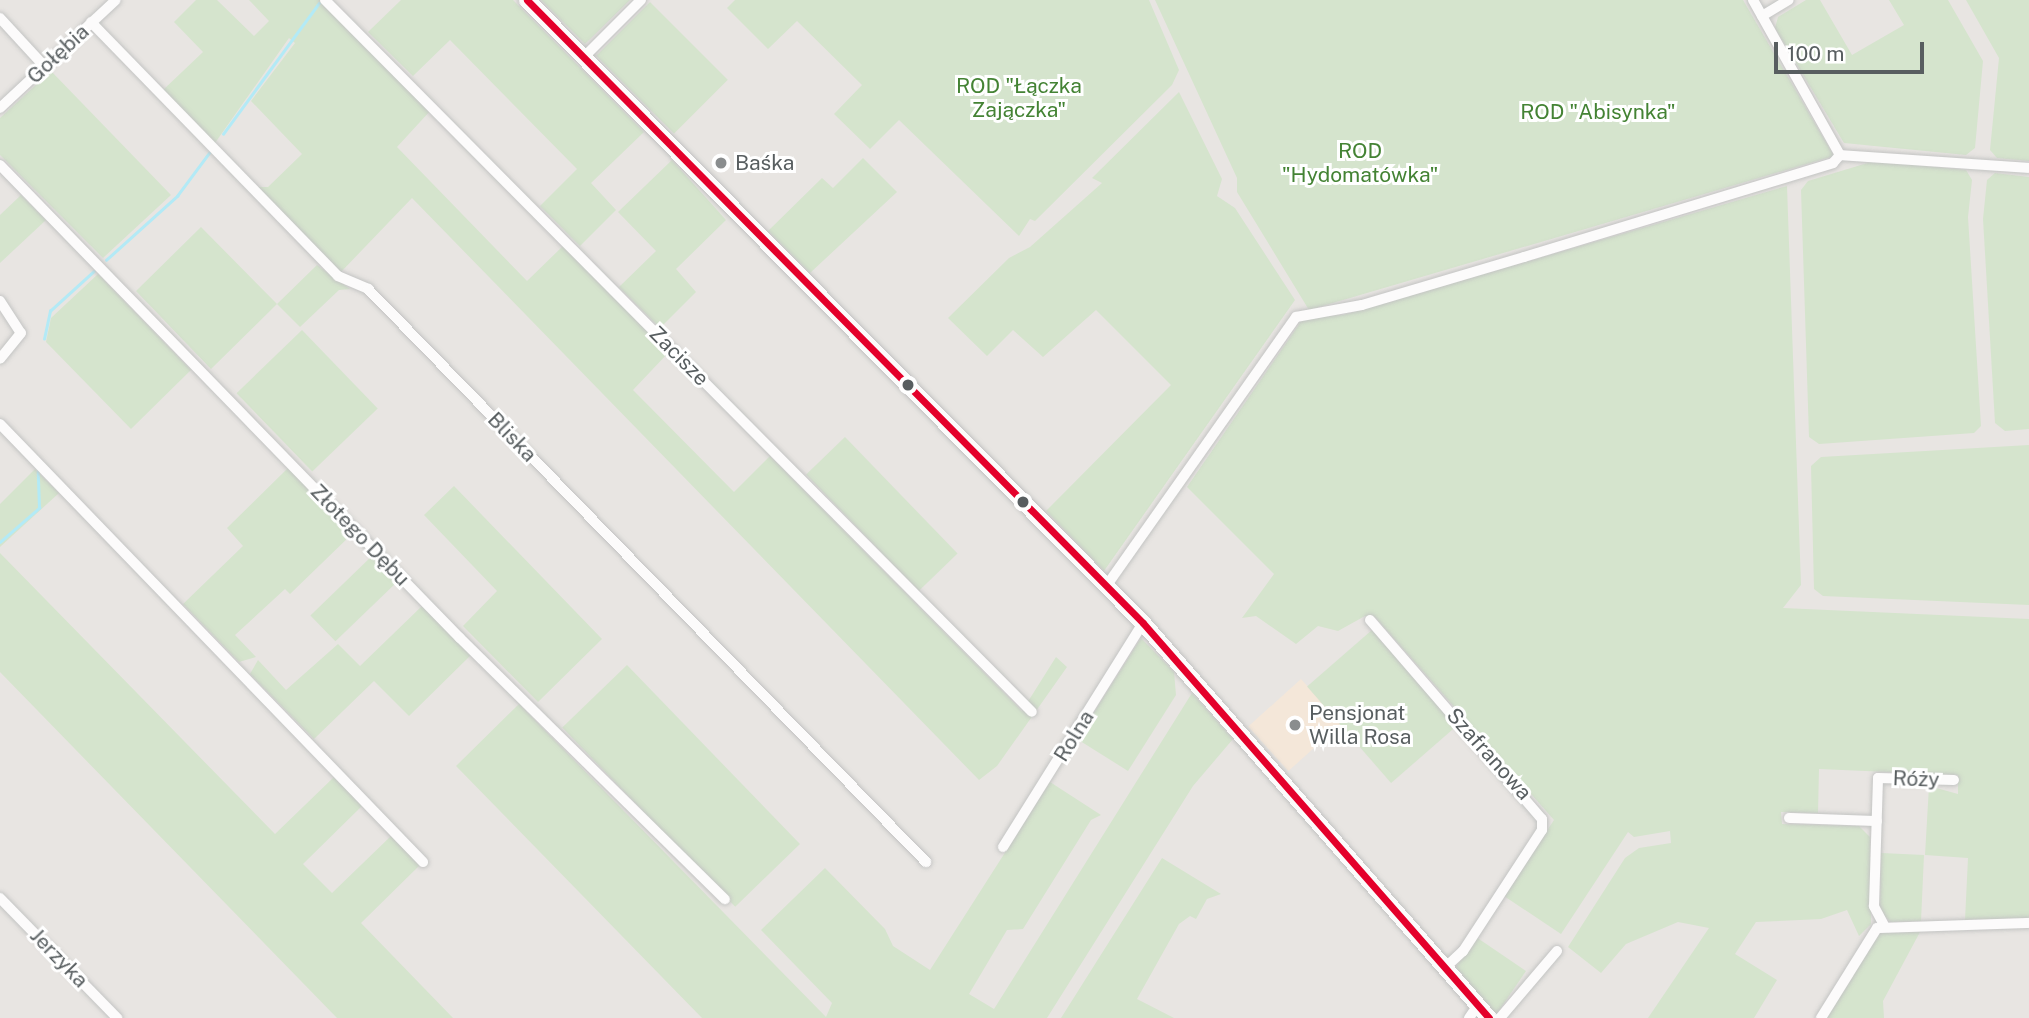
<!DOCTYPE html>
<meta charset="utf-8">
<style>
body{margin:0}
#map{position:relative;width:2029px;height:1018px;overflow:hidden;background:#e8e5e2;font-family:"Public Sans",sans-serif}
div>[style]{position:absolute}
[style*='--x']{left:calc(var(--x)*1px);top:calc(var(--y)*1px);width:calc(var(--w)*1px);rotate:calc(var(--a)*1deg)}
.commercial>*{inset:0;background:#f4e7d9;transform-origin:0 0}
.green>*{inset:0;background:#d5e4cd;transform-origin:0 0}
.stream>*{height:2.5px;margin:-1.25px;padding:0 1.25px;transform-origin:1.25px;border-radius:1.25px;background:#b3eaf6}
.roads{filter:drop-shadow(0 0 2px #c3c4c3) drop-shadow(0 0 2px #c3c4c3)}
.street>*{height:10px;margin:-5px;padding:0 5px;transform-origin:5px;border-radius:5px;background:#fcfbfb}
.secondary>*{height:16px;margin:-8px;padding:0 8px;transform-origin:8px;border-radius:8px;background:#fcfbfb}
.bus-1>*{height:7px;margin:-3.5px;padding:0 3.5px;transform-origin:3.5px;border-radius:3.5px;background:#e4002b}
.dots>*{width:19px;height:19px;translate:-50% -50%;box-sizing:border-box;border:4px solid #fff;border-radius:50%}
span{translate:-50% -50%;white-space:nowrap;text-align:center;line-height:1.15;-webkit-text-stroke:6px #fff;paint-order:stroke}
.street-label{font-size:21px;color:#585e60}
.park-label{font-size:21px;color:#448334}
.poi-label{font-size:21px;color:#585e60}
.left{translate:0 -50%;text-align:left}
.scale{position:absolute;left:1774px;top:42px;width:150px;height:32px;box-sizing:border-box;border:4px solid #585e60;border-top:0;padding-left:9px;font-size:21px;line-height:24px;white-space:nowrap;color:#585e60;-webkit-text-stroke:5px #fff;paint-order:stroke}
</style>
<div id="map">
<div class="commercial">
<i style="left:1301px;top:679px;width:60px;height:71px;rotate:48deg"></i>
</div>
<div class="green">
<i style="clip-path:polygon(196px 0,217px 0,254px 36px,269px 21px,249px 0,320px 0,431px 110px,397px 147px,527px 281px,563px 246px,669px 352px,633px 390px,734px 492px,770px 456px,1022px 711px,1056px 657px,1067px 667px,997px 766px,979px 780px,412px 198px,341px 272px,257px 187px,268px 187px,302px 154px,251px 101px,295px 43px,289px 38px,215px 143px,163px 90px,203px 52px,174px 22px)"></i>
<i style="clip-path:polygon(401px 0,513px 0,644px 132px,591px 183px,616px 210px,580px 246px,540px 206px,577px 169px,450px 40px,413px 76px,368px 32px)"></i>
<i style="clip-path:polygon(541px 0,630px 0,585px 44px)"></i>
<i style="clip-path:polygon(735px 0,1149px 0,1179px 70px,1172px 85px,1035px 221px,1030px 219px,1019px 236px,899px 120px,870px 149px,834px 114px,862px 85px,797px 21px,768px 49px,727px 8px)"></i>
<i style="clip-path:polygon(1155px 0,1743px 0,1834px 156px,1309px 310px,1237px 192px,1237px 178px)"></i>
<i style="clip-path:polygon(1806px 0,1820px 0,1852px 55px,1904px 25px,1889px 0,1948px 0,1983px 61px,1975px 148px,1966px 155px,1844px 143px,1775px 28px,1778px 17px)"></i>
<i style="clip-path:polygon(1966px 0,2029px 0,2029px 161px,1997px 158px,1990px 150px,1999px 58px)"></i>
<i style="left:650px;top:2px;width:110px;height:76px;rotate:45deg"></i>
<i style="clip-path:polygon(51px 71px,171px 195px,103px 258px,0 155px,0 118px)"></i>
<i style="clip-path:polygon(1179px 92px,1222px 179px,1217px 196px,1235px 208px,1295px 300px,1104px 571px,1046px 511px,1171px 385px,1096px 310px,1043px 357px,1013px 330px,987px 356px,948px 318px,1009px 258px,1030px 247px,1102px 183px,1092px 178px)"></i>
<i style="clip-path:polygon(863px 158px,897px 192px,810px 273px,768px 231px,822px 178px,833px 188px)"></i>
<i style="clip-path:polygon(672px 160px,726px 220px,676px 269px,696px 292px,660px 328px,619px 287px,656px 251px,618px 212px)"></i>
<i style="clip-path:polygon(1874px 161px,1966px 170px,1972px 180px,1968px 217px,1981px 426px,1974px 433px,1819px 444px,1809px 437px,1801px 190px,1808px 181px)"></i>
<i style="clip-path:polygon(1995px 173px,2029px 177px,2029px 429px,2005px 431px,1995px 423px,1983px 219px,1987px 180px)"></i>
<i style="clip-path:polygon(1787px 186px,1801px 585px,1783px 608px,2029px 619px,2029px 918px,1965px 920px,1968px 858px,1925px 855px,1929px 786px,1958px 794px,1958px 775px,1819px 769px,1818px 813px,1781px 812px,1782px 824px,1859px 826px,1870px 837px,1871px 924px,1859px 936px,1847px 910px,1821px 919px,1756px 922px,1735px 954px,1777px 980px,1754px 1018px,1648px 1018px,1709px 928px,1678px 922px,1626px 944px,1601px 973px,1568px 947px,1625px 858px,1639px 848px,1671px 843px,1670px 831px,1634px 837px,1628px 832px,1561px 934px,1504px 896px,1554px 820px,1375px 617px,1365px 616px,1338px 631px,1318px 626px,1296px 644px,1256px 616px,1242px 618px,1274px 574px,1187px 487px,1304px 317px,1343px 315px)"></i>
<i style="clip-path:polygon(21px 195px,46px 220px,0 263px,0 215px)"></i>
<i style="clip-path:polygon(201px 227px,277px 304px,317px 265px,350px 289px,339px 290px,300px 327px,277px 304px,211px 369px,136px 291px)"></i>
<i style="clip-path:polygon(98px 274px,191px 370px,131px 429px,46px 342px,51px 318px)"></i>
<i style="left:302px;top:330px;width:109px;height:91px;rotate:46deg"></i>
<i style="left:845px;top:437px;width:162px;height:54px;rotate:46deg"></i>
<i style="clip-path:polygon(2029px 445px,2029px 605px,1823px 596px,1814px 589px,1811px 466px,1821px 457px)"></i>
<i style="clip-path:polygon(288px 468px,352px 534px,290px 594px,285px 589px,235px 635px,256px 657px,239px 662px,183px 604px,243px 546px,227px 528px)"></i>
<i style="clip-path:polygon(35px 469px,59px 493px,0 547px,0 504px)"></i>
<i style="clip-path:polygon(454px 486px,602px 639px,538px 702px,463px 626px,497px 591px,424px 515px)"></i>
<i style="clip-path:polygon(0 553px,275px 834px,334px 777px,362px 806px,303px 864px,332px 893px,391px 836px,420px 865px,361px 923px,453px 1018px,337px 1018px,0 672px)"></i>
<i style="left:373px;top:555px;width:36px;height:87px;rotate:46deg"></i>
<i style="clip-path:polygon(422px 606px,471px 655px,409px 716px,374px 681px,314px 739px,250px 674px,258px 660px,286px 690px,338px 644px,360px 666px)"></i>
<i style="left:1372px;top:630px;width:128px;height:86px;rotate:49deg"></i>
<i style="clip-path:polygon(1141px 638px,1174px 672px,1176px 695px,1128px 771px,1077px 739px)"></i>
<i style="left:627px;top:665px;width:249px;height:90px;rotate:46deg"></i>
<i style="clip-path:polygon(1192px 693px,1233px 739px,1193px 786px,1047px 1018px,702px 1018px,456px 766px,519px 704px,826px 1017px,832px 1003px,761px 930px,825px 868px,885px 929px,893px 946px,930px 970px,1050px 782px,1101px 815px,1091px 820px,1023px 929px,1007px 930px,969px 994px,994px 1009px)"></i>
<i style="clip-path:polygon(1881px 853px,1924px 855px,1921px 921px,1891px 922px,1880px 912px)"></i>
<i style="clip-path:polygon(1162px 858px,1221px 894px,1207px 899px,1196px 919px,1190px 916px,1179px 924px,1137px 999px,1174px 1018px,1061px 1018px)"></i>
<i style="clip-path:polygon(1920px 932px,1883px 1001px,1884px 1018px,1826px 1018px,1877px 933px)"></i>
<i style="clip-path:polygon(1476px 937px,1526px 971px,1496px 1015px,1456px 967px)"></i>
</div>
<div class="stream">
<i style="--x:223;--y:134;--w:162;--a:-53.8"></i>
<i style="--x:106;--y:260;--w:96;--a:-42"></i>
<i style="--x:177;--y:196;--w:54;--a:-53.3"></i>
<i style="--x:44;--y:339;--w:29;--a:-78"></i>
<i style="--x:50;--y:311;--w:59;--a:-42.3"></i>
<i style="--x:0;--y:542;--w:52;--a:-41.1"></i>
<i style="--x:39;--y:508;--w:36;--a:-92"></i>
</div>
<div class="roads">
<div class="street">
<i style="--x:325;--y:0;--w:1003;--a:45.2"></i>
<i style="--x:1753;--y:0;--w:178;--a:60.7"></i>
<i style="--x:1762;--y:16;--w:31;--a:-31"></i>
<i style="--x:0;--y:18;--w:67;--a:47.4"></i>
<i style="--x:91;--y:22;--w:354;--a:45.8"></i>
<i style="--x:338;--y:276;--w:33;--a:23"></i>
<i style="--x:368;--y:289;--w:800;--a:45.76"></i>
<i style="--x:583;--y:58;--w:82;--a:-45"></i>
<i style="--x:0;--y:108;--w:158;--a:-43"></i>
<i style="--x:1840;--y:155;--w:189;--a:3.9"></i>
<i style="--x:0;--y:165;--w:660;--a:45.8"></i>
<i style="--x:460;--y:638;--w:372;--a:44.6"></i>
<i style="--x:0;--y:301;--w:38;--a:57"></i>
<i style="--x:21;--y:333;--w:33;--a:129"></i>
<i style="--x:0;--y:424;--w:609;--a:46"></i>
<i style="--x:1107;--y:585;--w:328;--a:-54.8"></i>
<i style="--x:1296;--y:317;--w:67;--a:-10.3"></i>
<i style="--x:1362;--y:305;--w:169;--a:-16.5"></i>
<i style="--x:1524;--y:257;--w:323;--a:-16.9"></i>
<i style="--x:1833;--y:163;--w:11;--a:-49"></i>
<i style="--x:1370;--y:620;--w:263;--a:49.2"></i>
<i style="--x:1542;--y:819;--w:11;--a:90"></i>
<i style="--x:1542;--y:830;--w:145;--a:123.1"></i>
<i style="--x:1463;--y:951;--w:23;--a:137"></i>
<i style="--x:1789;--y:818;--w:88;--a:2"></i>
<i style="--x:1003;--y:847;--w:264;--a:-58"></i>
<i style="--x:0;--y:898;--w:168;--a:45.7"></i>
<i style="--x:1885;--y:927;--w:24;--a:-118"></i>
<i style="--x:1874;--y:906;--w:128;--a:-88.2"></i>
<i style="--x:1878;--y:778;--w:76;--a:1.5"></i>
<i style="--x:1469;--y:1018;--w:16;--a:-55"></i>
<i style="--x:1500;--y:1018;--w:88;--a:-49.6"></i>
<i style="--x:1821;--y:1018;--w:106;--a:-58.1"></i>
<i style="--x:1877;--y:928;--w:152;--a:-1.9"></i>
</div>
<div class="secondary">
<i style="--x:527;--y:0;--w:876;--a:45.32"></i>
<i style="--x:1143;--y:623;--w:525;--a:48.78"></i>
</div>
</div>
<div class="bus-1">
<i style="--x:527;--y:0;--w:876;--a:45.32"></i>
<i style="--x:1143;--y:623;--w:525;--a:48.78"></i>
</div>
<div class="dots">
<i style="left:721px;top:163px;background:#8a8d8e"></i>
<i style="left:908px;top:385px;background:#585e60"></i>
<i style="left:1023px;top:502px;background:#585e60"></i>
<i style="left:1295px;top:725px;background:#8a8d8e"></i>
</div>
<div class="street-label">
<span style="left:58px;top:54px;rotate:-43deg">Gołębia</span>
<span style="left:679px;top:356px;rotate:45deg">Zacisze</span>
<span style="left:512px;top:437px;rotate:46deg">Bliska</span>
<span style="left:360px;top:535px;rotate:46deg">Złotego Dębu</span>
<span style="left:1074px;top:736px;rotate:-58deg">Rolna</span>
<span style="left:1489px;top:754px;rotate:48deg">Szafranowa</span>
<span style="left:1916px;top:779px;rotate:2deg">Róży</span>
<span style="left:59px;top:958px;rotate:46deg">Jerzyka</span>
</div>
<div class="park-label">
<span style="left:1019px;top:98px">ROD "Łączka<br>Zajączka"</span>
<span style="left:1598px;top:112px">ROD "Abisynka"</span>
<span style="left:1360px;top:163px">ROD<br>"Hydomatówka"</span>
</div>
<div class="poi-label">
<span class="left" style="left:735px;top:163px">Baśka</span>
<span class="left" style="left:1309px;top:725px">Pensjonat<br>Willa Rosa</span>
</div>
<div class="scale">100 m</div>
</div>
